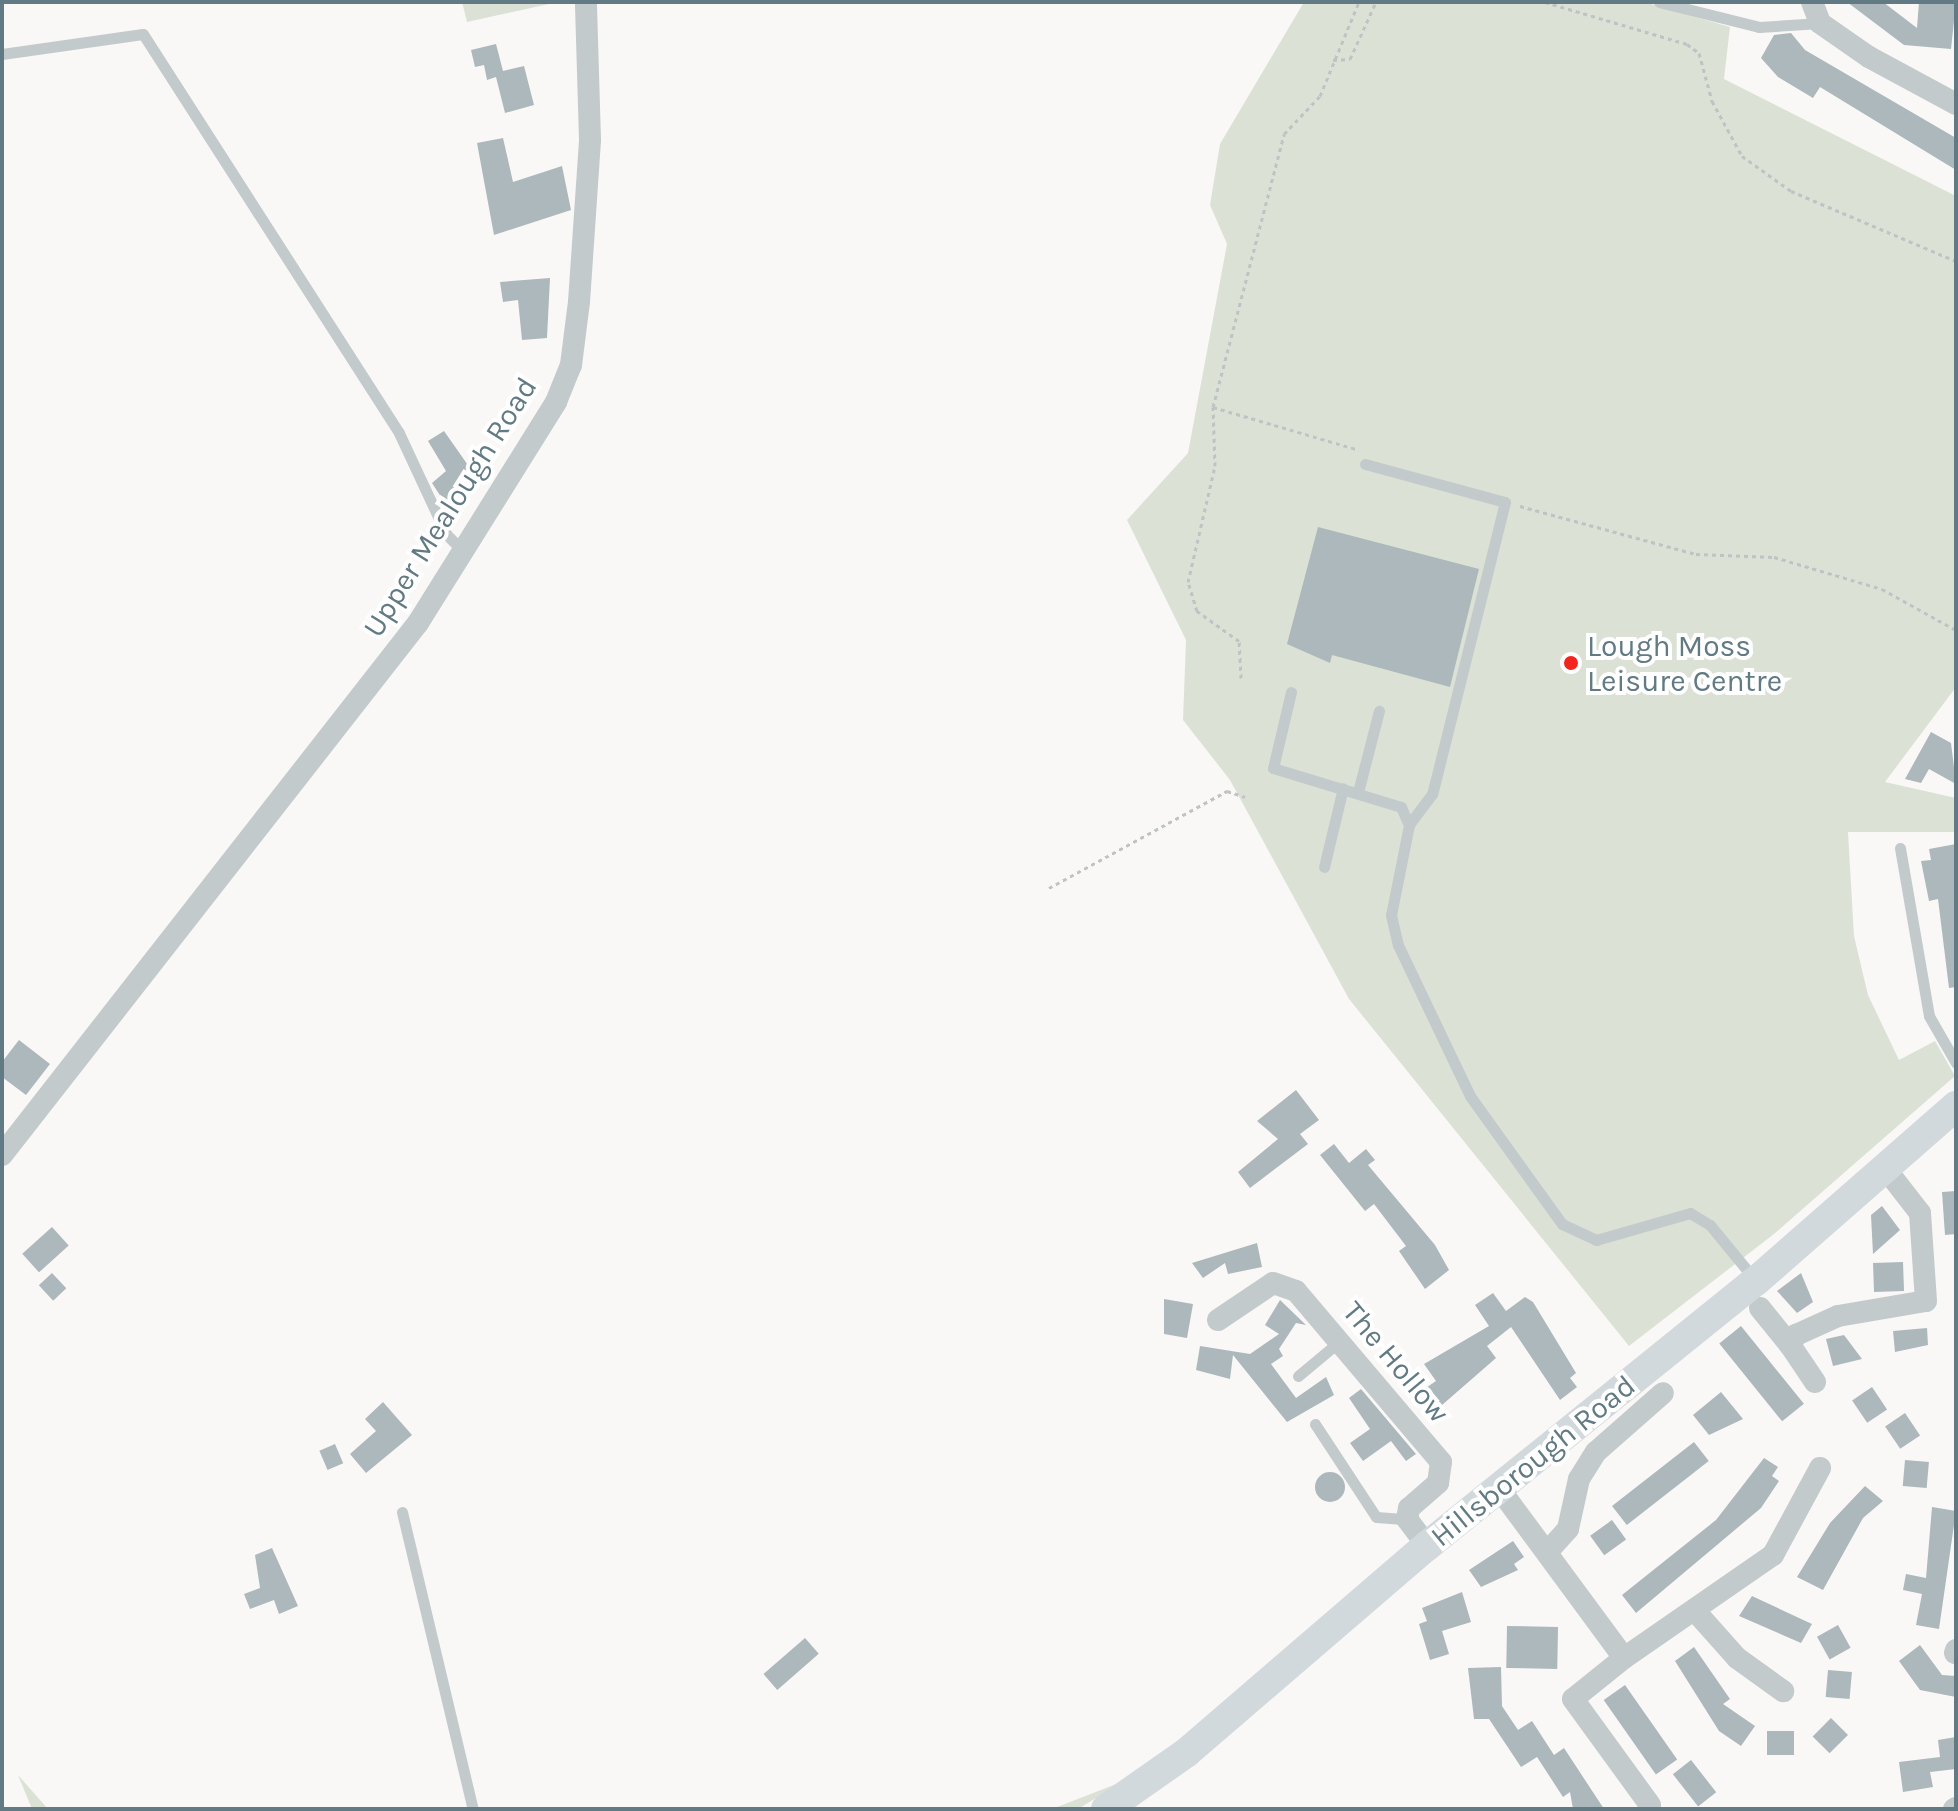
<!DOCTYPE html>
<style>
body{margin:0}
#map{position:relative;width:1958px;height:1811px;overflow:hidden;background:#f9f8f6;font-family:Karla,sans-serif}
div>[style]{position:absolute}
[style*='--x']{left:calc(var(--x)*1px);top:calc(var(--y)*1px);width:calc(var(--w)*1px);rotate:calc(var(--a)*1deg)}
.green>*{inset:0;background:#dce1d6}
.building>*{inset:0;background:#acb8bb;transform-origin:0 0}
.round{border-radius:50%}
.path>*{height:3px;margin-top:-1.5px;transform-origin:0;background:repeating-linear-gradient(90deg,#bfc3c4 0 4px,transparent 0 8px)}
.lane>*{height:11px;margin:-5.5px;padding:0 5.5px;transform-origin:5.5px;border-radius:5.5px;background:#c3cacc}
.street>*{height:22px;margin:-11px;padding:0 11px;transform-origin:11px;border-radius:11px;background:#c3cacc}
.secondary>*{height:30px;margin:-15px;padding:0 15px;transform-origin:15px;border-radius:15px;background:#d2d9dc}
.dots>*{width:22px;height:22px;translate:-50% -50%;box-sizing:border-box;border:4px solid #fff;border-radius:50%}
span{translate:-50% -50%;white-space:nowrap;text-align:center;line-height:1.15;-webkit-text-stroke:8px #fff;paint-order:stroke}
.street-label{font-size:30px;color:#617a83}
.poi-label{font-size:30px;color:#617a83}
.left{translate:0 -50%;text-align:left}
.frame{position:absolute;inset:0;border:4px solid #617a83;pointer-events:none}
</style>
<div id="map">
<div class="green">
<i style="clip-path:polygon(462px 2px,558px 2px,467px 22px)"></i>
<i style="clip-path:polygon(1304px 2px,1644px 2px,1730px 27px,1724px 79px,1956px 196px,1956px 687px,1885px 782px,1956px 798px,1956px 832px,1848px 832px,1854px 936px,1868px 995px,1899px 1060px,1935px 1041px,1955px 1076px,1774px 1234px,1629px 1346px,1349px 999px,1230px 780px,1183px 720px,1186px 640px,1127px 520px,1188px 453px,1227px 244px,1210px 205px,1220px 144px)"></i>
<i style="clip-path:polygon(18px 1775px,48px 1809px,32px 1809px)"></i>
<i style="clip-path:polygon(1124px 1781px,1078px 1809px,1052px 1809px)"></i>
</div>
<div class="building">
<i style="clip-path:polygon(1847px 2px,1883px 2px,1917px 28px,1919px 2px,1956px 2px,1951px 49px,1904px 45px)"></i>
<i style="clip-path:polygon(1791px 33px,1805px 50px,1956px 138px,1956px 170px,1820px 87px,1813px 98px,1778px 77px,1761px 58px,1774px 35px)"></i>
<i style="clip-path:polygon(496px 44px,503px 71px,524px 66px,534px 105px,505px 113px,496px 77px,487px 80px,484px 65px,475px 67px,471px 50px)"></i>
<i style="clip-path:polygon(503px 138px,513px 182px,562px 166px,571px 210px,494px 235px,477px 143px)"></i>
<i style="clip-path:polygon(550px 278px,547px 338px,522px 340px,518px 300px,503px 302px,500px 282px)"></i>
<i style="clip-path:polygon(444px 431px,477px 478px,445px 503px,432px 483px,446px 471px,428px 441px)"></i>
<i style="clip-path:polygon(1318px 527px,1479px 569px,1450px 687px,1332px 655px,1330px 663px,1287px 644px)"></i>
<i style="clip-path:polygon(1931px 732px,1951px 743px,1956px 784px,1929px 769px,1921px 783px,1905px 779px)"></i>
<i style="clip-path:polygon(1956px 844px,1956px 987px,1949px 988px,1938px 899px,1929px 901px,1921px 861px,1931px 860px,1929px 849px)"></i>
<i style="clip-path:polygon(19px 1040px,50px 1064px,26px 1095px,2px 1077px,2px 1062px)"></i>
<i style="clip-path:polygon(1296px 1090px,1319px 1120px,1300px 1134px,1308px 1144px,1250px 1188px,1238px 1172px,1278px 1139px,1257px 1121px)"></i>
<i style="clip-path:polygon(1334px 1144px,1349px 1163px,1366px 1149px,1375px 1160px,1368px 1165px,1435px 1245px,1449px 1270px,1425px 1289px,1399px 1251px,1406px 1246px,1374px 1204px,1365px 1211px,1320px 1155px)"></i>
<i style="clip-path:polygon(1956px 1191px,1956px 1234px,1945px 1235px,1942px 1192px)"></i>
<i style="clip-path:polygon(1882px 1206px,1900px 1230px,1873px 1254px,1871px 1215px)"></i>
<i style="left:52px;top:1227px;width:25px;height:40px;rotate:48deg"></i>
<i style="clip-path:polygon(1257px 1243px,1262px 1267px,1228px 1274px,1225px 1263px,1203px 1278px,1192px 1263px)"></i>
<i style="left:1903px;top:1262px;width:29px;height:30px;rotate:88deg"></i>
<i style="left:52px;top:1273px;width:21px;height:18px;rotate:47deg"></i>
<i style="clip-path:polygon(1801px 1273px,1813px 1302px,1797px 1313px,1777px 1291px)"></i>
<i style="clip-path:polygon(1493px 1293px,1506px 1311px,1525px 1297px,1533px 1302px,1576px 1373px,1570px 1378px,1577px 1387px,1560px 1400px,1511px 1327px,1487px 1346px,1496px 1358px,1434px 1412px,1420px 1392px,1436px 1381px,1424px 1364px,1489px 1326px,1475px 1305px)"></i>
<i style="clip-path:polygon(1164px 1299px,1193px 1304px,1187px 1338px,1164px 1334px)"></i>
<i style="clip-path:polygon(1280px 1300px,1306px 1325px,1296px 1323px,1279px 1349px,1283px 1356px,1271px 1364px,1296px 1398px,1326px 1377px,1334px 1395px,1287px 1422px,1233px 1355px,1230px 1379px,1196px 1370px,1200px 1346px,1250px 1354px,1279px 1334px,1265px 1325px)"></i>
<i style="left:1741px;top:1326px;width:100px;height:28px;rotate:51deg"></i>
<i style="clip-path:polygon(1927px 1328px,1928px 1345px,1895px 1352px,1893px 1331px)"></i>
<i style="clip-path:polygon(1844px 1335px,1862px 1359px,1833px 1366px,1826px 1339px)"></i>
<i style="left:1872px;top:1387px;width:27px;height:24px;rotate:56deg"></i>
<i style="clip-path:polygon(1361px 1389px,1416px 1454px,1406px 1461px,1391px 1441px,1363px 1461px,1350px 1443px,1370px 1429px,1349px 1398px)"></i>
<i style="clip-path:polygon(1721px 1392px,1743px 1419px,1709px 1435px,1693px 1415px)"></i>
<i style="clip-path:polygon(383px 1402px,412px 1435px,366px 1473px,350px 1454px,376px 1431px,365px 1419px)"></i>
<i style="left:1905px;top:1413px;width:27px;height:24px;rotate:56deg"></i>
<i style="left:1694px;top:1442px;width:24px;height:104px;rotate:52deg"></i>
<i style="left:335px;top:1444px;width:21px;height:17px;rotate:67deg"></i>
<i style="clip-path:polygon(1764px 1458px,1778px 1467px,1772px 1476px,1779px 1481px,1761px 1508px,1636px 1613px,1622px 1595px,1716px 1520px)"></i>
<i style="left:1905px;top:1460px;width:24px;height:26px;rotate:5deg"></i>
<i class="round" style="left:1315px;top:1472px;width:30px;height:30px"></i>
<i style="clip-path:polygon(1865px 1486px,1883px 1501px,1863px 1518px,1823px 1590px,1797px 1577px,1830px 1523px)"></i>
<i style="clip-path:polygon(1932px 1507px,1956px 1511px,1939px 1629px,1916px 1625px,1922px 1594px,1903px 1590px,1906px 1574px,1926px 1578px)"></i>
<i style="left:1612px;top:1520px;width:24px;height:27px;rotate:54deg"></i>
<i style="clip-path:polygon(1513px 1541px,1524px 1557px,1514px 1564px,1518px 1570px,1481px 1587px,1469px 1570px)"></i>
<i style="clip-path:polygon(272px 1548px,298px 1606px,279px 1614px,274px 1600px,250px 1609px,244px 1594px,260px 1588px,255px 1555px)"></i>
<i style="clip-path:polygon(1462px 1592px,1471px 1622px,1442px 1631px,1449px 1654px,1430px 1660px,1419px 1624px,1427px 1621px,1422px 1608px)"></i>
<i style="clip-path:polygon(1752px 1596px,1812px 1624px,1801px 1643px,1739px 1616px)"></i>
<i style="left:1838px;top:1625px;width:26px;height:24px;rotate:61deg"></i>
<i style="left:1507px;top:1626px;width:51px;height:42px;rotate:1deg"></i>
<i style="left:805px;top:1638px;width:21px;height:55px;rotate:49deg"></i>
<i style="clip-path:polygon(1920px 1645px,1942px 1675px,1956px 1676px,1956px 1697px,1920px 1690px,1899px 1661px)"></i>
<i style="clip-path:polygon(1694px 1647px,1730px 1699px,1723px 1704px,1755px 1726px,1741px 1746px,1719px 1731px,1675px 1661px)"></i>
<i style="clip-path:polygon(1501px 1667px,1502px 1706px,1518px 1730px,1532px 1721px,1554px 1755px,1564px 1748px,1604px 1809px,1573px 1809px,1570px 1792px,1563px 1797px,1537px 1757px,1521px 1767px,1489px 1719px,1474px 1719px,1468px 1668px)"></i>
<i style="left:1828px;top:1670px;width:24px;height:27px;rotate:5deg"></i>
<i style="left:1625px;top:1685px;width:91px;height:26px;rotate:55deg"></i>
<i style="left:1831px;top:1718px;width:24px;height:26px;rotate:45deg"></i>
<i style="left:1767px;top:1731px;width:27px;height:24px"></i>
<i style="clip-path:polygon(1956px 1737px,1956px 1769px,1930px 1772px,1933px 1787px,1903px 1792px,1899px 1762px,1940px 1757px,1938px 1740px)"></i>
<i style="left:1691px;top:1760px;width:41px;height:23px;rotate:52deg"></i>
</div>
<div class="path">
<i style="--x:1545;--y:2;--w:148;--a:16.5"></i>
<i style="--x:1687;--y:44;--w:15;--a:37"></i>
<i style="--x:1699;--y:53;--w:50;--a:74.8"></i>
<i style="--x:1712;--y:101;--w:63;--a:61.4"></i>
<i style="--x:1742;--y:156;--w:60;--a:35.5"></i>
<i style="--x:1791;--y:191;--w:179;--a:23"></i>
<i style="--x:1333;--y:60;--w:17;--a:-3"></i>
<i style="--x:1350;--y:59;--w:63;--a:-65.5"></i>
<i style="--x:1213;--y:407;--w:152;--a:16.4"></i>
<i style="--x:1520;--y:506;--w:182;--a:15.3"></i>
<i style="--x:1696;--y:554;--w:78;--a:2.2"></i>
<i style="--x:1774;--y:557;--w:113;--a:16.5"></i>
<i style="--x:1882;--y:589;--w:85;--a:29"></i>
<i style="--x:1241;--y:678;--w:37;--a:-93"></i>
<i style="--x:1239;--y:641;--w:52;--a:-144.5"></i>
<i style="--x:1197;--y:611;--w:30;--a:-107"></i>
<i style="--x:1188;--y:582;--w:119;--a:-76.9"></i>
<i style="--x:1215;--y:466;--w:59;--a:-91.9"></i>
<i style="--x:1213;--y:407;--w:282;--a:-75.4"></i>
<i style="--x:1284;--y:134;--w:52;--a:-46.5"></i>
<i style="--x:1320;--y:96;--w:102;--a:-67.5"></i>
<i style="--x:1049;--y:888;--w:203;--a:-28.6"></i>
<i style="--x:1227;--y:791;--w:19;--a:18"></i>
</div>
<div class="lane">
<i style="--x:1659;--y:2;--w:103;--a:14"></i>
<i style="--x:1759;--y:27;--w:61;--a:-3.8"></i>
<i style="--x:2;--y:54;--w:142;--a:-8.1"></i>
<i style="--x:143;--y:34;--w:474;--a:57.3"></i>
<i style="--x:399;--y:433;--w:111;--a:65"></i>
<i style="--x:446;--y:534;--w:23;--a:45"></i>
<i style="--x:1365;--y:464;--w:145;--a:15.2"></i>
<i style="--x:1505;--y:502;--w:301;--a:104"></i>
<i style="--x:1432;--y:794;--w:38;--a:127"></i>
<i style="--x:1291;--y:692;--w:78;--a:103.3"></i>
<i style="--x:1273;--y:768;--w:134;--a:16.9"></i>
<i style="--x:1401;--y:807;--w:20;--a:66"></i>
<i style="--x:1409;--y:825;--w:92;--a:101.3"></i>
<i style="--x:1391;--y:915;--w:31;--a:77"></i>
<i style="--x:1398;--y:945;--w:167;--a:64.5"></i>
<i style="--x:1470;--y:1096;--w:158;--a:54.3"></i>
<i style="--x:1562;--y:1224;--w:38;--a:25"></i>
<i style="--x:1596;--y:1240;--w:98;--a:-16"></i>
<i style="--x:1690;--y:1213;--w:23;--a:31"></i>
<i style="--x:1710;--y:1225;--w:72;--a:50.6"></i>
<i style="--x:1358;--y:792;--w:84;--a:-75.5"></i>
<i style="--x:1900;--y:848;--w:170;--a:80.2"></i>
<i style="--x:1929;--y:1016;--w:54;--a:60.1"></i>
<i style="--x:1324;--y:867;--w:81;--a:-76.5"></i>
<i style="--x:1298;--y:1376;--w:55;--a:-39.8"></i>
<i style="--x:1315;--y:1424;--w:111;--a:56.7"></i>
<i style="--x:1376;--y:1517;--w:31;--a:4"></i>
<i style="--x:402;--y:1512;--w:305;--a:76.6"></i>
</div>
<div class="street">
<i style="--x:1812;--y:2;--w:22;--a:69"></i>
<i style="--x:1820;--y:23;--w:60;--a:34.8"></i>
<i style="--x:1869;--y:57;--w:99;--a:28.4"></i>
<i style="--x:2;--y:1155;--w:675;--a:-51.98"></i>
<i style="--x:418;--y:623;--w:261;--a:-58"></i>
<i style="--x:556;--y:402;--w:40;--a:-68"></i>
<i style="--x:571;--y:365;--w:64;--a:-82.8"></i>
<i style="--x:579;--y:302;--w:162;--a:-86.1"></i>
<i style="--x:590;--y:140;--w:138;--a:-91.7"></i>
<i style="--x:1760;--y:1308;--w:48;--a:51"></i>
<i style="--x:1218;--y:1320;--w:66;--a:-33.9"></i>
<i style="--x:1273;--y:1283;--w:24;--a:19"></i>
<i style="--x:1296;--y:1291;--w:224;--a:49.7"></i>
<i style="--x:1441;--y:1462;--w:21;--a:98"></i>
<i style="--x:1438;--y:1483;--w:38;--a:139"></i>
<i style="--x:1409;--y:1508;--w:11;--a:100"></i>
<i style="--x:1407;--y:1519;--w:34;--a:53"></i>
<i style="--x:1815;--y:1382;--w:45;--a:-124"></i>
<i style="--x:1790;--y:1345;--w:12;--a:-59"></i>
<i style="--x:1796;--y:1335;--w:46;--a:-24.3"></i>
<i style="--x:1838;--y:1316;--w:89;--a:-9.7"></i>
<i style="--x:1926;--y:1301;--w:88;--a:-93.9"></i>
<i style="--x:1920;--y:1213;--w:57;--a:-127.9"></i>
<i style="--x:1498;--y:1487;--w:212;--a:53.6"></i>
<i style="--x:1624;--y:1658;--w:65;--a:141.2"></i>
<i style="--x:1573;--y:1699;--w:131;--a:54"></i>
<i style="--x:1550;--y:1549;--w:27;--a:-48"></i>
<i style="--x:1568;--y:1529;--w:51;--a:-77.6"></i>
<i style="--x:1579;--y:1479;--w:32;--a:-58"></i>
<i style="--x:1596;--y:1452;--w:89;--a:-41.4"></i>
<i style="--x:1696;--y:1612;--w:62;--a:48.3"></i>
<i style="--x:1737;--y:1658;--w:57;--a:35.7"></i>
<i style="--x:1955;--y:1653;--w:3;--a:-72"></i>
<i style="--x:1624;--y:1658;--w:181;--a:-34.7"></i>
<i style="--x:1773;--y:1555;--w:99;--a:-61.6"></i>
<i style="--x:1954;--y:1809;--w:2;--a:-27"></i>
</div>
<div class="secondary">
<i style="--x:1106;--y:1809;--w:98;--a:-35"></i>
<i style="--x:1186;--y:1753;--w:318;--a:-40.7"></i>
<i style="--x:1427;--y:1546;--w:422;--a:-38.9"></i>
<i style="--x:1756;--y:1281;--w:266;--a:-41.2"></i>
</div>
<div class="dots">
<i style="left:1571px;top:663px;background:#f2241d"></i>
</div>
<div class="street-label">
<span style="left:450px;top:507px;rotate:-58deg">Upper Mealough Road</span>
<span style="left:1396px;top:1362px;rotate:50deg">The Hollow</span>
<span style="left:1533px;top:1461px;rotate:-39deg">Hillsborough Road</span>
</div>
<div class="poi-label">
<span class="left" style="left:1587px;top:663px">Lough Moss<br>Leisure Centre</span>
</div>
<div class="frame"></div>
</div>
